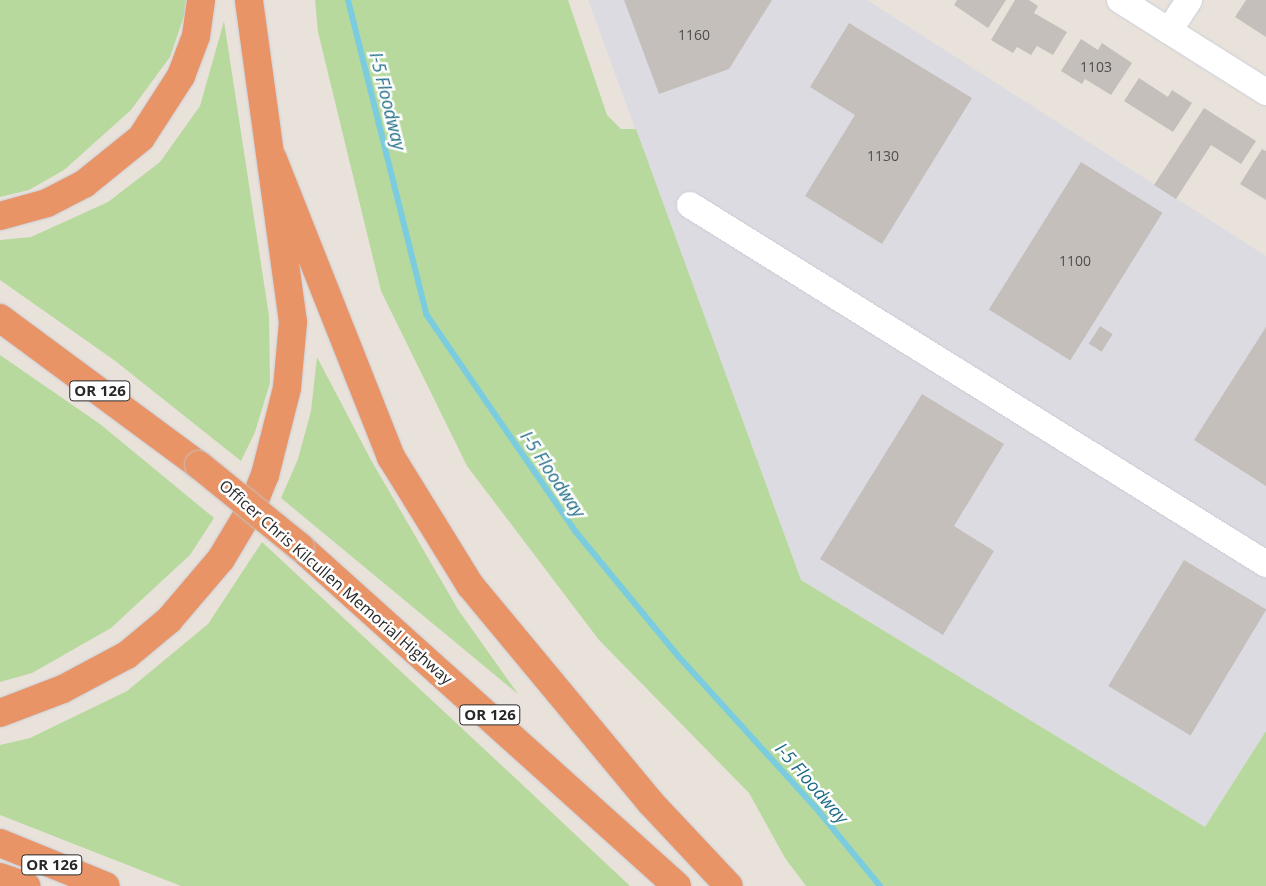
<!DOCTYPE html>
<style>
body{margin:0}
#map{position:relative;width:1266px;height:886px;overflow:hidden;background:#e9e2db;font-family:"Open Sans",sans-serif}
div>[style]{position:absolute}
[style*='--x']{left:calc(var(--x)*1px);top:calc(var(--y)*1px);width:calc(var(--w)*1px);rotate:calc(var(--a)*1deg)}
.industrial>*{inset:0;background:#dddbe2}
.green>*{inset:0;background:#b7d99e}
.stream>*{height:6px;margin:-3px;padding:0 3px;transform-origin:3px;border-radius:3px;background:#7bccde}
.building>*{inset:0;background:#c4bfbb;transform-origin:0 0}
.roads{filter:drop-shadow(0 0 1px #caced8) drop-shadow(0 0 1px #caced8)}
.minor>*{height:26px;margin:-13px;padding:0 13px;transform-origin:13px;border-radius:13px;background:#fff}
.highway>*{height:28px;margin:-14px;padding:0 14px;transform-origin:14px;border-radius:14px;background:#e99466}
.bridges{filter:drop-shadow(0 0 1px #c3c3c3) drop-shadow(0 0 1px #c3c3c3)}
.highway-bridge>*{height:28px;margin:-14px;padding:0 14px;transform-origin:14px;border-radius:14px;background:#e99466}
span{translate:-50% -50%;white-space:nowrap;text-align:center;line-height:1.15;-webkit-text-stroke:5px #fff;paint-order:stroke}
.number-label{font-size:14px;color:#4f4e4d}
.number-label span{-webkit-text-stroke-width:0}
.shield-label span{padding:1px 4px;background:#fff;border:1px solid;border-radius:4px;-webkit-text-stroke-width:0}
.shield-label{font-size:15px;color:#282828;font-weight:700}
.street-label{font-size:16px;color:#282828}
.water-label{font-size:18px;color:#1d6b86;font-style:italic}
</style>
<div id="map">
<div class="industrial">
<i style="clip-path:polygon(588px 0,867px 0,1266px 256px,1266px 731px,1205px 827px,801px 580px)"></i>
</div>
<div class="green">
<i style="clip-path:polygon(0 0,186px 0,184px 16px,170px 57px,131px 110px,64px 170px,29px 190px,0 197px)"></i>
<i style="clip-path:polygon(315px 0,568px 0,607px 115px,621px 129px,636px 129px,801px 580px,1205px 827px,1266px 731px,1266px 886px,806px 886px,785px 858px,749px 793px,599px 640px,467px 466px,381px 291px,318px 32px)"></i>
<i style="clip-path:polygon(224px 21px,269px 316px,270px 383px,255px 432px,241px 461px,114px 360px,0 280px,0 240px,31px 237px,108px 202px,160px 162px,200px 106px)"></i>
<i style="clip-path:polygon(0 355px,100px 424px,214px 518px,190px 555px,111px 628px,32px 673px,0 682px)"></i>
<i style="clip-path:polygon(317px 357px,371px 460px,459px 611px,518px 694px,281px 498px,298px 459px,311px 411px)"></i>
<i style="clip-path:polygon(262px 542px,527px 789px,630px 886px,181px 886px,0 815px,0 745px,30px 738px,127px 691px,208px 624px)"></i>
</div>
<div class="stream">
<i style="--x:348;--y:0;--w:324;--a:76"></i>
<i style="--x:426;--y:314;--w:263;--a:55.5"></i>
<i style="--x:575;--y:531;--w:163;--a:50.5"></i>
<i style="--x:679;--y:657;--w:204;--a:47.8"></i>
<i style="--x:816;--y:808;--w:101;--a:50.6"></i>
</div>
<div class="building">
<i style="clip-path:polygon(624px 0,772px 0,729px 69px,659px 94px)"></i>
<i style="clip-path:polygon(957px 0,1006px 0,988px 28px,954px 5px)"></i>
<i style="clip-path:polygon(1015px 0,1029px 0,1038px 6px,1034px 13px,1067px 32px,1053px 55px,1037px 46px,1031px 55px,1017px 47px,1013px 53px,991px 40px)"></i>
<i style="clip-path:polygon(1246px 0,1266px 0,1266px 37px,1235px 17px)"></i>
<i style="clip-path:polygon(849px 23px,972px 98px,882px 244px,805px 196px,855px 115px,810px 87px)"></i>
<i style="clip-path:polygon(1081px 39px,1098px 50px,1102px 43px,1132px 63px,1111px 95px,1085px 79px,1082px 84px,1061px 71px)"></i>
<i style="clip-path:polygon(1139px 78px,1168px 97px,1172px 90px,1192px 103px,1173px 132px,1124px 101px)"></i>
<i style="clip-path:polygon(1204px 108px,1256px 141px,1241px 164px,1211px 145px,1176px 199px,1154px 185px)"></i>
<i style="clip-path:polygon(1262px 149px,1266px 151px,1266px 200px,1240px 184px)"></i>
<i style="left:1081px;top:162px;width:96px;height:174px;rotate:32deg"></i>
<i style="left:1100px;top:326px;width:15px;height:21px;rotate:32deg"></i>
<i style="clip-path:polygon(1266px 327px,1266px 486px,1194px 440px)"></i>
<i style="clip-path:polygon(922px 394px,1004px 444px,954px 526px,994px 551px,943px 635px,820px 559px)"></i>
<i style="left:1184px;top:560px;width:96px;height:147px;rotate:31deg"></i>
</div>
<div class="roads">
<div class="minor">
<i style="--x:1120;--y:0;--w:173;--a:32.2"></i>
<i style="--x:1169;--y:31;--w:37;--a:-57"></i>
<i style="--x:690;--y:205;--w:679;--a:31.93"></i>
</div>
<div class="highway">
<i style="--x:273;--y:159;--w:321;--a:68.4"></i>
<i style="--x:391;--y:457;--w:150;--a:58.3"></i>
<i style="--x:470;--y:585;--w:282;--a:50.3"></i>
<i style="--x:650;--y:802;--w:115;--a:46.8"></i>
<i style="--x:0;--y:216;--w:49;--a:-15.5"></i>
<i style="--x:47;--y:203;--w:42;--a:-27.2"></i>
<i style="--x:84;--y:184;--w:73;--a:-38.9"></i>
<i style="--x:141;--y:138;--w:74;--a:-57.2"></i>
<i style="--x:181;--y:76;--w:43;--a:-69.4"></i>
<i style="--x:196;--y:36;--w:36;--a:-82"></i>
<i style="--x:0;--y:318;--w:247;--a:36.5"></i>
<i style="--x:300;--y:547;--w:507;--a:41.96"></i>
<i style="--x:0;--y:713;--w:67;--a:-20.9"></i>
<i style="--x:63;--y:689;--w:72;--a:-28"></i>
<i style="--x:127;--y:655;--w:55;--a:-39.8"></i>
<i style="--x:169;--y:620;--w:80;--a:-49.6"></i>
<i style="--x:221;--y:559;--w:61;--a:-59.2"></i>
<i style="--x:252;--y:507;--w:35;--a:-68"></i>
<i style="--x:265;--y:475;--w:90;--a:-75.8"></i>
<i style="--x:287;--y:388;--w:66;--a:-84.8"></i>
<i style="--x:293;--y:322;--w:325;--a:-97.8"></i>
<i style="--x:0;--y:843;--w:114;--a:22.1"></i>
<i style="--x:0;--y:877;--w:28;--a:19"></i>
</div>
</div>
<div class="bridges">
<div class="highway-bridge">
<i style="--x:199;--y:465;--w:130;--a:39.1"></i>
</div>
</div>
<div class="number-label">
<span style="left:694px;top:35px">1160</span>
<span style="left:1096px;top:67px">1103</span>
<span style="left:883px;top:156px">1130</span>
<span style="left:1075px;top:261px">1100</span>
</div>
<div class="shield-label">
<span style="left:100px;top:391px">OR 126</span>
<span style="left:490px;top:715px">OR 126</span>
<span style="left:52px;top:865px">OR 126</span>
</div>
<div class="street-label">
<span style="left:336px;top:582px;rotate:41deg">Officer Chris Kilcullen Memorial Highway</span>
</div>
<div class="water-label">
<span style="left:388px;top:101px;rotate:76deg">I-5 Floodway</span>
<span style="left:553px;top:474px;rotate:56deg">I-5 Floodway</span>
<span style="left:812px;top:783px;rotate:49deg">I-5 Floodway</span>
</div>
</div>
